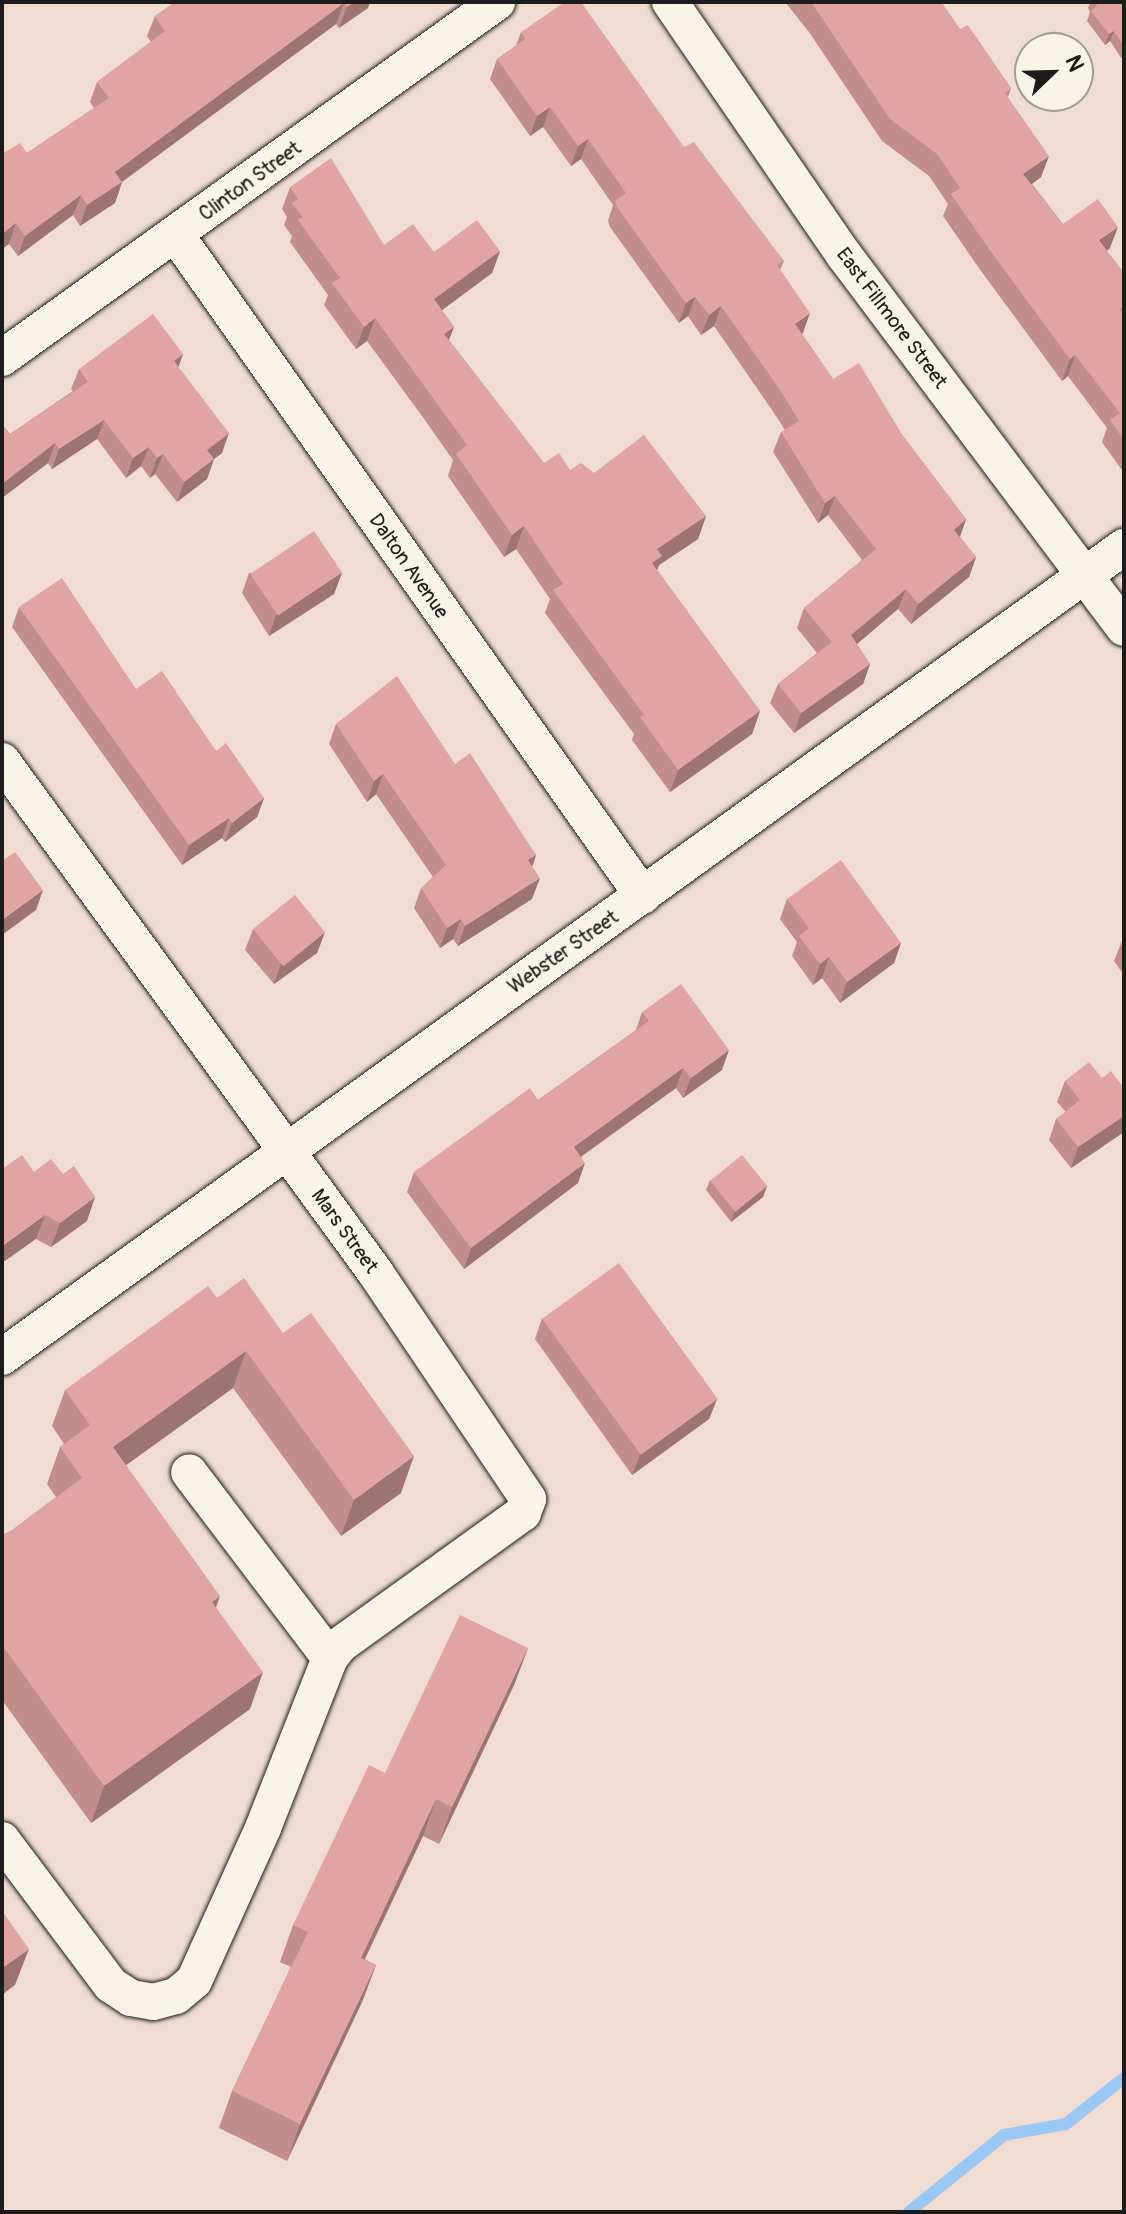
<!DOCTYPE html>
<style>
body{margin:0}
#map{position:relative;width:1126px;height:2214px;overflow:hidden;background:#f0dcd3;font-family:Pangolin,sans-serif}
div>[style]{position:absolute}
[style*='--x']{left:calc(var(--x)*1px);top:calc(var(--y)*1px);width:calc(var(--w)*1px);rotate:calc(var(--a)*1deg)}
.stream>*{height:12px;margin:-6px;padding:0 6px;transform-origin:6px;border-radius:6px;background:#9bc7f5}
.roads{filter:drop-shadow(0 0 2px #1c1c1c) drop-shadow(0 0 2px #1c1c1c)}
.street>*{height:36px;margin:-18px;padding:0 18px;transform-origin:18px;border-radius:18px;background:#f7f3e8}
.wall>*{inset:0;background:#c18e8c}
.shaded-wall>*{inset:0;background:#9d7472}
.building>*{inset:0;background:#e0a5a3;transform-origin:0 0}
span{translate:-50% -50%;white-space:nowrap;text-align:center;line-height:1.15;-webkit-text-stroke:8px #f7f3e8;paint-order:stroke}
.street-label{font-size:20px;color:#1c1c1c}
.frame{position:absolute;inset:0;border:4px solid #1c1c1c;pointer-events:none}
.north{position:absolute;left:1014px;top:32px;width:80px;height:80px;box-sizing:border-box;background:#f7f3e8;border:2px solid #9f9d96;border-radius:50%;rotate:67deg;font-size:22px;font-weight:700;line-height:32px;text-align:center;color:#1c1c1c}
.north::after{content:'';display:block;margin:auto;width:28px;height:36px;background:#1c1c1c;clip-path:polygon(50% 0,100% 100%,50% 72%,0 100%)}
</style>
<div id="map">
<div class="stream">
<i style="--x:909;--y:2212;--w:122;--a:-39"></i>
<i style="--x:1004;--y:2135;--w:63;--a:-10.1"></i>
<i style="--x:1066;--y:2124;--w:74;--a:-38.4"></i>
</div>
<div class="roads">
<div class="street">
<i style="--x:670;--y:2;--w:307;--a:55.5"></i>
<i style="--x:844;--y:255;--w:466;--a:53.1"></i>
<i style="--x:176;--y:235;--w:809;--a:54.76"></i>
<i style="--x:2;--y:358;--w:610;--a:-35.72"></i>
<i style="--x:2;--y:761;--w:633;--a:53.87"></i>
<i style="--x:375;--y:1272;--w:274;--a:56"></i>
<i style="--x:528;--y:1499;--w:15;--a:110"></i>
<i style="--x:523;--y:1513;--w:226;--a:144.2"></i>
<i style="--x:340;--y:1645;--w:16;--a:128"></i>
<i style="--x:2;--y:1357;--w:1384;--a:-35.83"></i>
<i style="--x:2;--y:1840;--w:181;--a:53.1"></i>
<i style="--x:111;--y:1985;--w:24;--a:33"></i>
<i style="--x:131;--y:1998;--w:22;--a:10"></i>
<i style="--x:153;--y:2002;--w:24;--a:-15"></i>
<i style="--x:176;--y:1996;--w:23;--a:-40"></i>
<i style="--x:194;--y:1981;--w:168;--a:-65.7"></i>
<i style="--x:263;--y:1828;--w:183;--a:-68.5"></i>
<i style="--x:330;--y:1658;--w:233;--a:-127.2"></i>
</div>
</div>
<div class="wall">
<i style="clip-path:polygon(175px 2px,370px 2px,368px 8px,339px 28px,336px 24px,122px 182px,115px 203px,80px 226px,73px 215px,18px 256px,9px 244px,2px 249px,2px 154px,27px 153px,94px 108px,90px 102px,97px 82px,151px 42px,147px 36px,155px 16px)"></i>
<i style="clip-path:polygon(785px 2px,941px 2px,960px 29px,1011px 88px,1008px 97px,1041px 177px,1032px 184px,1063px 224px,1110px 248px,1107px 251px,1124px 273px,1124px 473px,1102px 442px,1107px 428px,1068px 376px,1062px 381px,981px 271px,943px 216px,948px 204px,929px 176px,882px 141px,809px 32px)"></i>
<i style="clip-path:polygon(1090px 2px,1124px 2px,1124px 62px,1110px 41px,1105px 45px,1087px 21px,1090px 12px,1088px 8px)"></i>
<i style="clip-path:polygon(521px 32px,684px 147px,784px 261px,780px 270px,803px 333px,802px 334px,833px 379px,903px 436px,966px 519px,960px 537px,976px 557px,969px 577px,911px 624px,898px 609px,857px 644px,870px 664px,863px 684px,794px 733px,770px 703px,778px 684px,817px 653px,797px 628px,804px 608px,862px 560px,828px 515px,818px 523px,773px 452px,781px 432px,785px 430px,772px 410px,714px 326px,701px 335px,688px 316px,679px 323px,610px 227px,608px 221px,613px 205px,581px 159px,571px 166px,543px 127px,530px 136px,490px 79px,497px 59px,516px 46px)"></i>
<i style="clip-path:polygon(290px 187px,384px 245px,434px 252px,500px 251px,492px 273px,442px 310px,454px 327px,449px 340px,544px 463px,570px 470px,594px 473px,706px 516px,698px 539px,659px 565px,657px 570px,760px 711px,752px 734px,670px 792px,632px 740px,634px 734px,545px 613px,550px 599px,516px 549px,504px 557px,448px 476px,453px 460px,422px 416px,367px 341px,356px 349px,324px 305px,328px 295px,290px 242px,292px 236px,284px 225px,287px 217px,282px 209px)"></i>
<i style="clip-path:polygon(183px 354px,178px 367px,222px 453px,214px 459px,207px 479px,177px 502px,155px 474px,150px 478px,141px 466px,126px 478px,97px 439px,52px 469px,48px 463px,2px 498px,2px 424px,10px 434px,73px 391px,71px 389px,79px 369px)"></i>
<i style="clip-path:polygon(249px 573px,342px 573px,334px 594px,269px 636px,242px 593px)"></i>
<i style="clip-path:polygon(19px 607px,136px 689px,216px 751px,264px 798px,257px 817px,225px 842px,222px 838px,182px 865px,12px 627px)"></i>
<i style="clip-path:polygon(336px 724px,455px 764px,536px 855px,532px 867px,532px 899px,458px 946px,453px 939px,440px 948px,414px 908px,421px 888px,433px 877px,376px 794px,367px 802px,329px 744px)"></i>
<i style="clip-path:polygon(787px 899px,901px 943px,894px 963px,840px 1003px,822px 978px,813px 985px,792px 956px,797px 942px,780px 919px)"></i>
<i style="clip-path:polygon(253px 929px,325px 932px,317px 953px,274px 984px,245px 950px)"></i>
<i style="clip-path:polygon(1124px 939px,1124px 975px,1114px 961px,1122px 941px)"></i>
<i style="clip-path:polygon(642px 1012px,722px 1070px,683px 1098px,676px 1088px,581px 1157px,578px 1183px,464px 1269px,407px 1192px,414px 1172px,538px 1100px,636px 1030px)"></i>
<i style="clip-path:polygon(1065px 1081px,1124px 1088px,1124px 1132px,1071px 1168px,1049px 1140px,1056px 1119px,1066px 1112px,1057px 1102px)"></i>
<i style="clip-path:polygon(34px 1172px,87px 1221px,51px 1247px,36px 1239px)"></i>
<i style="clip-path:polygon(710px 1180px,767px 1186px,763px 1197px,731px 1222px,706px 1190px)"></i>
<i style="clip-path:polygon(217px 1298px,283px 1333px,401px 1493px,341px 1536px,233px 1388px,126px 1465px,216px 1608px,250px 1709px,91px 1823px,2px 1700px,2px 1535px,11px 1531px,56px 1497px,47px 1484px,60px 1447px,64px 1444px,52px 1426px,65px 1390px)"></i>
<i style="clip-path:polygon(542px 1318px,717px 1399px,709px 1419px,632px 1475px,535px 1339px)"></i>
<i style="clip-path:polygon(528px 1648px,514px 1685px,439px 1844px,423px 1836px,364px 1959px,376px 1965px,362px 2002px,287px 2161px,219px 2128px,232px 2091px,291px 1967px,280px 1962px,293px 1925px,385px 1773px)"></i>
</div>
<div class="shaded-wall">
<i style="clip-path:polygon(355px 2px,370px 2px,368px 8px,339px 28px,347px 7px)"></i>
<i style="clip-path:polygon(344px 3px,336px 24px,108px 192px,122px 182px,115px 203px,80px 226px,87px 205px,115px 172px)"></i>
<i style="clip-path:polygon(1114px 31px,1110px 41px,1105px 45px,1109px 34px)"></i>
<i style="clip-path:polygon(550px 107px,543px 127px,530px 136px,537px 116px)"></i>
<i style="clip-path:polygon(588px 139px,581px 159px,571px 166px,578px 146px)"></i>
<i style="clip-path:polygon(1049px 156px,1041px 177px,1015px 196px,1023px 174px)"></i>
<i style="clip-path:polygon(81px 195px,73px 215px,18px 256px,25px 236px)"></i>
<i style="clip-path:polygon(16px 223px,9px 244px,2px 249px,2px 234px)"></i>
<i style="clip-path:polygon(1118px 227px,1110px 248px,1091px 262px,1099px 240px)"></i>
<i style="clip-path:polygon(500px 251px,492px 273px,426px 322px,434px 299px)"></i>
<i style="clip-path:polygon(695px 297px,688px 316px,679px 323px,686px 303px)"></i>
<i style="clip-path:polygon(721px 306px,714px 326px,701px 335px,709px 315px)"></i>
<i style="clip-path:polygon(810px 313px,803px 333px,788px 344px,795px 324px)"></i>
<i style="clip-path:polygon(375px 318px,367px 341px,356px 349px,364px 327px)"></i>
<i style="clip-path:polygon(454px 327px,445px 349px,444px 334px)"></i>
<i style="clip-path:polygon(183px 354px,176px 374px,174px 361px)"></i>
<i style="clip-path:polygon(1075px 355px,1068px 376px,1062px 381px,1070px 359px)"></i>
<i style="clip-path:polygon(104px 420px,97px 439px,52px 469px,59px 449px)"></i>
<i style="clip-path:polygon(229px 433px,222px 453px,200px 469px,207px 450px)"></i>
<i style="clip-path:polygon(55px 443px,48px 463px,2px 498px,2px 484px)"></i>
<i style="clip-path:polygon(149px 447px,141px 466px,126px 478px,133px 458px)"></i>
<i style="clip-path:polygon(163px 454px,155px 474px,150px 478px,157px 458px)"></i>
<i style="clip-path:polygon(214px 459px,207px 479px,177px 502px,184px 482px)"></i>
<i style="clip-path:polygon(835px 496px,828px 515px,818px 523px,825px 503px)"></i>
<i style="clip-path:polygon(706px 516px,698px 539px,659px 565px,654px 579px,643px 585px,657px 549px)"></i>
<i style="clip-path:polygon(966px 519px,959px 539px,954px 530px)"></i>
<i style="clip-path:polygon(524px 526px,516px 549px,504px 557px,512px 535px)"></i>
<i style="clip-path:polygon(976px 557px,969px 577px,911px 624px,918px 604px)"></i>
<i style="clip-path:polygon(342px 573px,334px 594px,269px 636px,276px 615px)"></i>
<i style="clip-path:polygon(906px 589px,898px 609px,844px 655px,851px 635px)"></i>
<i style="clip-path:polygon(870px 664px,863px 684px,794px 733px,801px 713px)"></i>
<i style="clip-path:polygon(760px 711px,752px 734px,670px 792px,678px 770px)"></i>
<i style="clip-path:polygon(383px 774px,376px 794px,367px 802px,374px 781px)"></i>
<i style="clip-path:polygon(264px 798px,257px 817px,225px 842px,232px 823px)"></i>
<i style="clip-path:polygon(229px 818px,222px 838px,182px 865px,189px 845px)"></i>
<i style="clip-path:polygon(536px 855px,529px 876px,528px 860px)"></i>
<i style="clip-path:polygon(540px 878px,532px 899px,458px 946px,465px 926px)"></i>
<i style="clip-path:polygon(43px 890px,36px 910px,2px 935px,2px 920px)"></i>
<i style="clip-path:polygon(461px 919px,453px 939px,440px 948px,447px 928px)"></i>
<i style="clip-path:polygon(325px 932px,317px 953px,274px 984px,281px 964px)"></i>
<i style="clip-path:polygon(901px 943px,894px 963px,840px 1003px,847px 982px)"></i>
<i style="clip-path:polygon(829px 957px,822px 978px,813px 985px,820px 964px)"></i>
<i style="clip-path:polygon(729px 1050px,722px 1070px,683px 1098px,691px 1078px)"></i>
<i style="clip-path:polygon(683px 1068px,676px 1088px,566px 1167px,574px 1147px)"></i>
<i style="clip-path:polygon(1124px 1116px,1124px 1132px,1071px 1168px,1078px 1147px)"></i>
<i style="clip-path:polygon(585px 1163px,578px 1183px,464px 1269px,471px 1248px)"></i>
<i style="clip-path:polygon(767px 1186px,763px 1197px,731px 1222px,735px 1211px)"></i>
<i style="clip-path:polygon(95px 1197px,87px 1221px,51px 1247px,60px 1223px)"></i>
<i style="clip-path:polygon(45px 1215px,36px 1239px,2px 1263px,2px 1246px)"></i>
<i style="clip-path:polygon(246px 1351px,233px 1388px,100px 1484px,113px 1447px)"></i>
<i style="clip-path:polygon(717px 1399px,709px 1419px,632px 1475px,640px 1455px)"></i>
<i style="clip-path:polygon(414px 1456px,401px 1493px,341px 1536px,354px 1500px)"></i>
<i style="clip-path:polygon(220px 1596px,207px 1633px,212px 1602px)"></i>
<i style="clip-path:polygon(528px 1648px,514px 1685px,439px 1844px,452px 1807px)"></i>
<i style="clip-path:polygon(263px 1672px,250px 1709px,91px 1823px,104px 1786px)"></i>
<i style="clip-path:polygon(436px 1799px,423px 1836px,348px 1995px,361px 1958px)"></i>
<i style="clip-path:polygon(29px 1949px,15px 1985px,2px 1995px,2px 1968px)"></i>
<i style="clip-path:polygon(376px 1965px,362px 2002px,287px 2161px,300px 2124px)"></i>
</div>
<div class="building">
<i style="clip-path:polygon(175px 2px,355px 2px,347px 7px,344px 3px,115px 172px,122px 182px,87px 205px,81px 195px,25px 236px,16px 223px,2px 234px,2px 154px,20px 143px,27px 153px,109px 98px,97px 82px,165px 31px,155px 16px)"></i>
<i style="clip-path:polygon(565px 2px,581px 2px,684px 147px,694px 142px,784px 261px,777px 265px,810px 313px,795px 324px,833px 379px,859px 363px,903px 436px,966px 519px,954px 530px,976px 557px,918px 604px,906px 589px,851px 635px,870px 664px,801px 713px,778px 684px,832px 642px,804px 608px,876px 549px,835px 496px,825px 503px,781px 432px,799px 421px,780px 390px,721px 306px,709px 315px,695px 297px,686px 303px,617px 207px,615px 201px,626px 193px,588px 139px,578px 146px,550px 107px,537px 116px,497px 59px,525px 39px,521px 32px)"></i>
<i style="clip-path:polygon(811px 2px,941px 2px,960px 29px,968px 25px,1011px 88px,1005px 93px,1049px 156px,1023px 174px,1063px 224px,1098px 199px,1118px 227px,1099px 240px,1124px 273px,1124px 306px,1120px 309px,1124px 315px,1124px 440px,1110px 420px,1120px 413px,1075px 355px,1070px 359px,989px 249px,951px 194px,960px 188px,937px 154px,890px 119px)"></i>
<i style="clip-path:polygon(1095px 2px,1124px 2px,1124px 46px,1114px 31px,1109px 34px,1091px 11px,1097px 6px)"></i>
<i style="clip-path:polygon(331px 158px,384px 245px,413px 224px,434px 252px,477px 220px,500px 251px,434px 299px,454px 327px,444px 334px,544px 463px,559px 453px,570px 470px,581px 463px,594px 473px,644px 435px,706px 516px,657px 549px,662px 556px,652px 563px,760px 711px,678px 770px,640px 717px,644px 715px,553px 590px,563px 584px,524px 526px,512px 535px,456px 454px,467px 445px,430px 394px,375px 318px,364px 327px,332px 283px,340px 278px,298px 220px,303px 217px,292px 203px,298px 199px,290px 187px)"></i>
<i style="clip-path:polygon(153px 314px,183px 354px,174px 361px,229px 433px,207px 450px,214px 459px,184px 482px,163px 454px,157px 458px,149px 447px,133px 458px,104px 420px,59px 449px,55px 443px,2px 484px,2px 424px,10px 434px,88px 382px,79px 369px)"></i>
<i style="left:314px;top:531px;width:50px;height:77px;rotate:56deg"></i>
<i style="clip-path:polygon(62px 578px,136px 689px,162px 671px,216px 751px,226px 743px,264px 798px,232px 823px,229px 818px,189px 845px,19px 607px)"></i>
<i style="clip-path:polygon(397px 676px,455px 764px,470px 753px,536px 855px,528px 860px,540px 878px,465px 926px,461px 919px,447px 928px,421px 888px,446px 865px,383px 774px,374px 781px,336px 724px)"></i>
<i style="clip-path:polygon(15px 852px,43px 890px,2px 920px,2px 861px)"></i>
<i style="clip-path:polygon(841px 860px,901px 943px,847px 982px,829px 957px,820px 964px,799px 936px,809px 928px,787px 899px)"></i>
<i style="left:295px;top:895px;width:48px;height:54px;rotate:51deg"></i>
<i style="clip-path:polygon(681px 984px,729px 1050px,691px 1078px,683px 1068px,574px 1147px,585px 1163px,471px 1248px,414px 1172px,530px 1088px,538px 1100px,649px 1021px,642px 1012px)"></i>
<i style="clip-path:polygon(1089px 1062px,1102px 1078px,1111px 1071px,1124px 1088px,1124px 1116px,1078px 1147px,1056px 1119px,1080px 1100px,1065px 1081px)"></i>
<i style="clip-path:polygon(22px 1155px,34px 1172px,51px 1159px,63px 1174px,74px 1166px,95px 1197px,60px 1223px,45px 1215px,2px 1246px,2px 1169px)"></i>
<i style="left:742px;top:1155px;width:40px;height:41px;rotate:51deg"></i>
<i style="left:619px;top:1263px;width:168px;height:95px;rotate:54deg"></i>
<i style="clip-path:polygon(244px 1278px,283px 1333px,311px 1313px,414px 1456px,354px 1500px,246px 1351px,113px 1447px,220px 1596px,212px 1602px,263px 1672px,104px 1786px,2px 1645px,2px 1535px,11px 1531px,82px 1478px,60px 1447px,90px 1425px,65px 1390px,208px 1286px,217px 1298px)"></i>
<i style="clip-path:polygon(460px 1615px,528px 1648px,452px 1807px,436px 1799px,361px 1958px,376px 1965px,300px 2124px,232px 2091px,308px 1932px,293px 1925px,369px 1765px,385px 1773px)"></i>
<i style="clip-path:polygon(2px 1911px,29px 1949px,2px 1968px)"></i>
</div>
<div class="street-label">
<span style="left:250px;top:181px;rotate:-36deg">Clinton Street</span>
<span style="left:892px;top:318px;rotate:53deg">East Fillmore Street</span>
<span style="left:409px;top:566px;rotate:55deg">Dalton Avenue</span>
<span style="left:563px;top:952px;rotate:-35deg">Webster Street</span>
<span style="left:345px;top:1231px;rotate:54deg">Mars Street</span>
</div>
<div class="frame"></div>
<div class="north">N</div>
</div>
